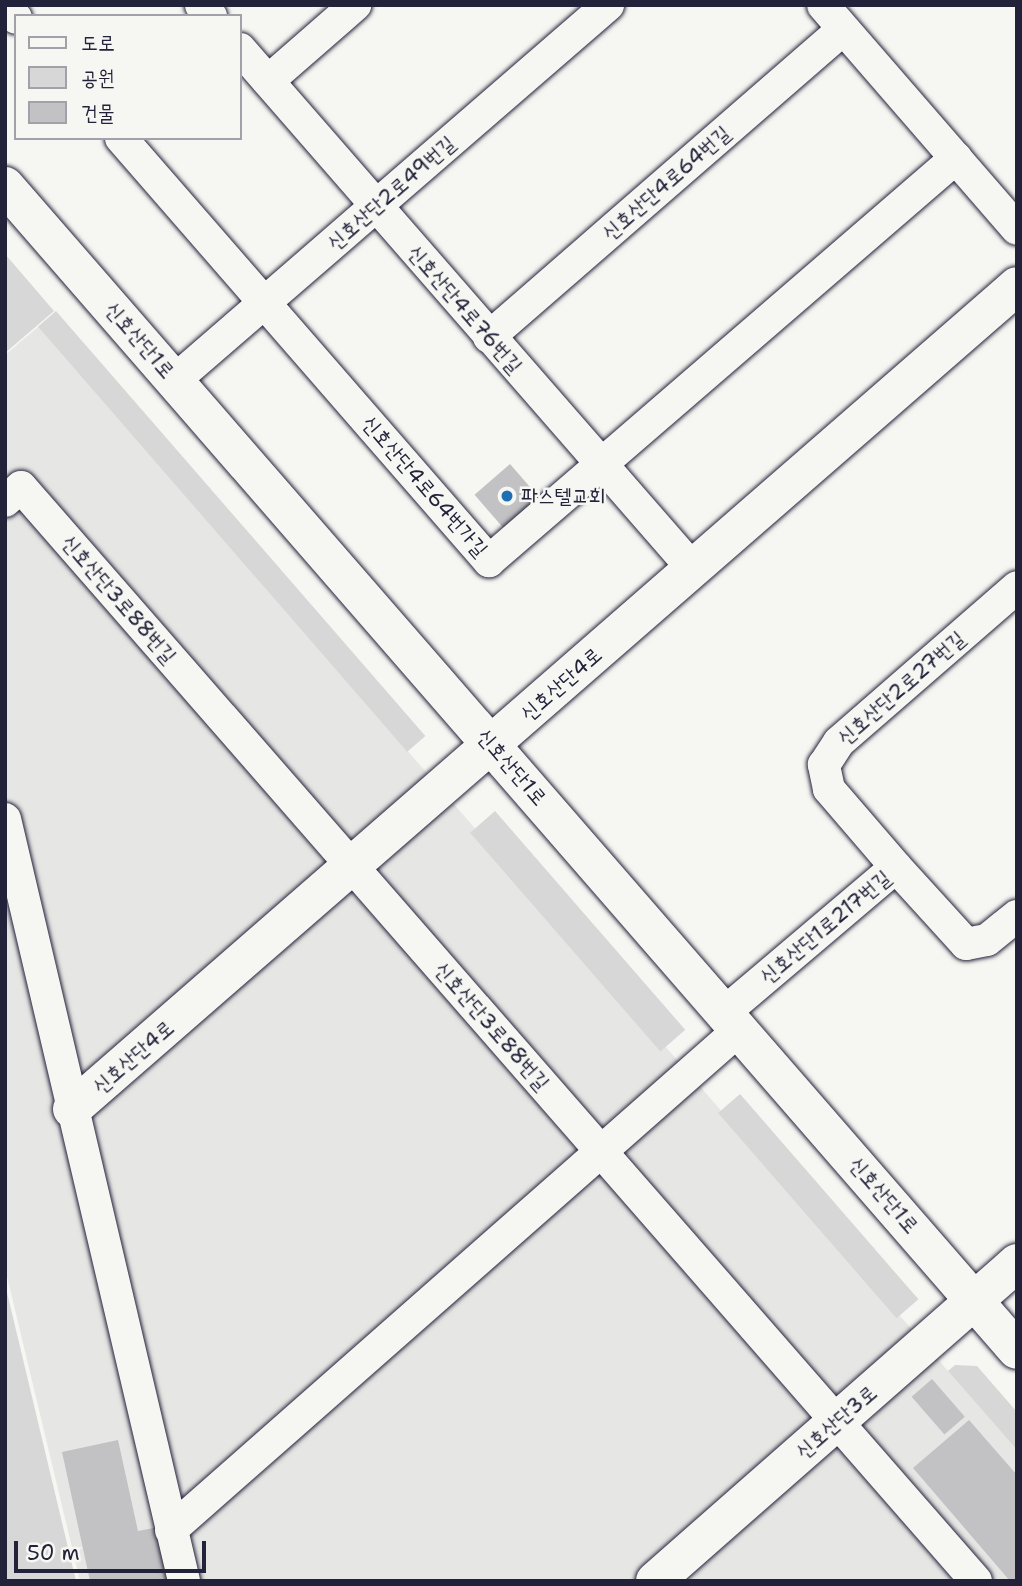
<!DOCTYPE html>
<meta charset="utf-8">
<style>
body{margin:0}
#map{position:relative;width:1022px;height:1586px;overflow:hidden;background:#f6f6f2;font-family:"Shantell Sans","Poor Story",sans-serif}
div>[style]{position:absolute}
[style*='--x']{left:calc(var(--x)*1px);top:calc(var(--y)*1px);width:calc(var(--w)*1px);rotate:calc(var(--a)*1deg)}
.built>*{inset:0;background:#e6e6e4}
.green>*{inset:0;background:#d7d7d7;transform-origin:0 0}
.building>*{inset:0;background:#c2c2c4;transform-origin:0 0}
.roads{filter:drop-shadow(0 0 2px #22223b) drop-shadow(0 0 2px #22223b)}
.street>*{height:32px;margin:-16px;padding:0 16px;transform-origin:16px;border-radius:16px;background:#f6f6f2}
.secondary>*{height:38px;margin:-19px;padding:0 19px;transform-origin:19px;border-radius:19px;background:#f6f6f2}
.dots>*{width:19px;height:19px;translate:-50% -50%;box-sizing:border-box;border:4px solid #f6f6f2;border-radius:50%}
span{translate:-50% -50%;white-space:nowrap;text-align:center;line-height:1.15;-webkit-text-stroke:5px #f6f6f2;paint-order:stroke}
.street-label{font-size:21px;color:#22223b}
.poi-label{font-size:21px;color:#22223b}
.left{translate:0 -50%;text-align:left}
.frame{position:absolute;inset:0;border:7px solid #22223b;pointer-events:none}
.legend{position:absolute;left:14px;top:14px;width:228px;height:126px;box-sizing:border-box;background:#f6f6f2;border:2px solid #a1a1a9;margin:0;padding:9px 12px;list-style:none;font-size:21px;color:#22223b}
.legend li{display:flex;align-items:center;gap:14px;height:35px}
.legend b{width:35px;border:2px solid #a1a1a9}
.scale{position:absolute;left:14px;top:1541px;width:192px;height:32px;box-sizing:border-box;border:4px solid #22223b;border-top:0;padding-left:9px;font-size:21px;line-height:24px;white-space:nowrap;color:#22223b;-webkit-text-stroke:5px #f6f6f2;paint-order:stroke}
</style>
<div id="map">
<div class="built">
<i style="clip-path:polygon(38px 327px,1017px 1450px,1017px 1581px,80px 1581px,5px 1268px,5px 355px)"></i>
</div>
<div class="green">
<i style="clip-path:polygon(5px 254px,54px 311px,5px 353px)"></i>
<i style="left:56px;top:311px;width:563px;height:24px;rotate:49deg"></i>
<i style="left:495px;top:811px;width:290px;height:33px;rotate:49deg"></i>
<i style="left:740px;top:1094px;width:272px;height:29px;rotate:49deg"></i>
<i style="clip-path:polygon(5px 1284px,76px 1581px,5px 1581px)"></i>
<i style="clip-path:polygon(955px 1365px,977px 1366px,1017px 1412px,1017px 1450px,948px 1371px)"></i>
</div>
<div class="building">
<i style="left:510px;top:464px;width:44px;height:47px;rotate:49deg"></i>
<i style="left:932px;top:1379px;width:50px;height:27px;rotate:49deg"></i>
<i style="clip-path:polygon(969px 1420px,1017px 1475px,1017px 1581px,1010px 1581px,913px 1468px)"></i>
<i style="clip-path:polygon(118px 1440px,138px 1531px,159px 1527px,170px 1581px,90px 1581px,62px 1452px)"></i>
</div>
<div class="roads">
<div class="street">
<i style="--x:201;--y:5;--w:15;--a:48"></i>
<i style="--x:823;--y:5;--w:296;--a:49.1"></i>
<i style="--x:5;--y:6;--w:16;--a:47"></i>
<i style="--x:240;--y:49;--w:690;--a:48.94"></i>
<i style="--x:268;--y:81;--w:116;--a:-41.1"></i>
<i style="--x:121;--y:138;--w:561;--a:48.98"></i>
<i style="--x:489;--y:561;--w:617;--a:-40.79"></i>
<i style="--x:489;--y:337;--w:469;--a:-41"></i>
<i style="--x:175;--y:380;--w:573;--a:-40.89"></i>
<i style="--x:5;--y:501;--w:21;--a:-41"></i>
<i style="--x:21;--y:487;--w:1452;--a:48.88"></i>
<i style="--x:5;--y:819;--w:783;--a:76.78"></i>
<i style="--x:896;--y:867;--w:103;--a:-130.7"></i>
<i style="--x:829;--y:789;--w:25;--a:-102"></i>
<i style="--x:824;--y:765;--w:27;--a:-57"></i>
<i style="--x:839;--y:742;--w:236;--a:-41"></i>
<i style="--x:725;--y:1012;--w:224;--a:-40.3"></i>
<i style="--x:896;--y:867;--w:104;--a:47.7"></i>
<i style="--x:966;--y:944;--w:21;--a:-11"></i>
<i style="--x:987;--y:940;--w:38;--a:-39"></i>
<i style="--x:171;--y:1530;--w:758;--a:-41.36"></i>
</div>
<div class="secondary">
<i style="--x:5;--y:186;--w:1542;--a:49"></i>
<i style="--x:72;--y:1109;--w:1253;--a:-41.05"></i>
<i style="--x:655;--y:1581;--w:482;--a:-41.3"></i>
</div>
</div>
<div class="dots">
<i style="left:507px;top:496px;background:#1f6fb2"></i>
</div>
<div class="street-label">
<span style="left:666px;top:183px;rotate:-41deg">신호산단4로64번길</span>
<span style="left:391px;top:193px;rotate:-41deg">신호산단2로49번길</span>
<span style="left:465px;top:309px;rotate:49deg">신호산단4로76번길</span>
<span style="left:140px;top:340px;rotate:49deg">신호산단1로</span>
<span style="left:425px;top:486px;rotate:49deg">신호산단4로64번가길</span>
<span style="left:119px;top:599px;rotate:49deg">신호산단3로88번길</span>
<span style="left:561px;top:684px;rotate:-41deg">신호산단4로</span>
<span style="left:901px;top:688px;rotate:-41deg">신호산단2로27번길</span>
<span style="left:512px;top:767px;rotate:49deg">신호산단1로</span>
<span style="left:825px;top:927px;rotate:-40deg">신호산단1로217번길</span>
<span style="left:492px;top:1026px;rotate:49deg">신호산단3로88번길</span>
<span style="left:133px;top:1057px;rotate:-41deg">신호산단4로</span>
<span style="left:884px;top:1195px;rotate:49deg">신호산단1로</span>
<span style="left:836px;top:1422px;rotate:-41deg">신호산단3로</span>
</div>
<div class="poi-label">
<span class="left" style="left:521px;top:496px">파스텔교회</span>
</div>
<div class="frame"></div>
<ul class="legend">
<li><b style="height:9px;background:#f6f6f2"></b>도로</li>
<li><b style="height:19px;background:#d7d7d7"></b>공원</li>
<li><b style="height:19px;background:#c2c2c4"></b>건물</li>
</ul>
<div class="scale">50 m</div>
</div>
